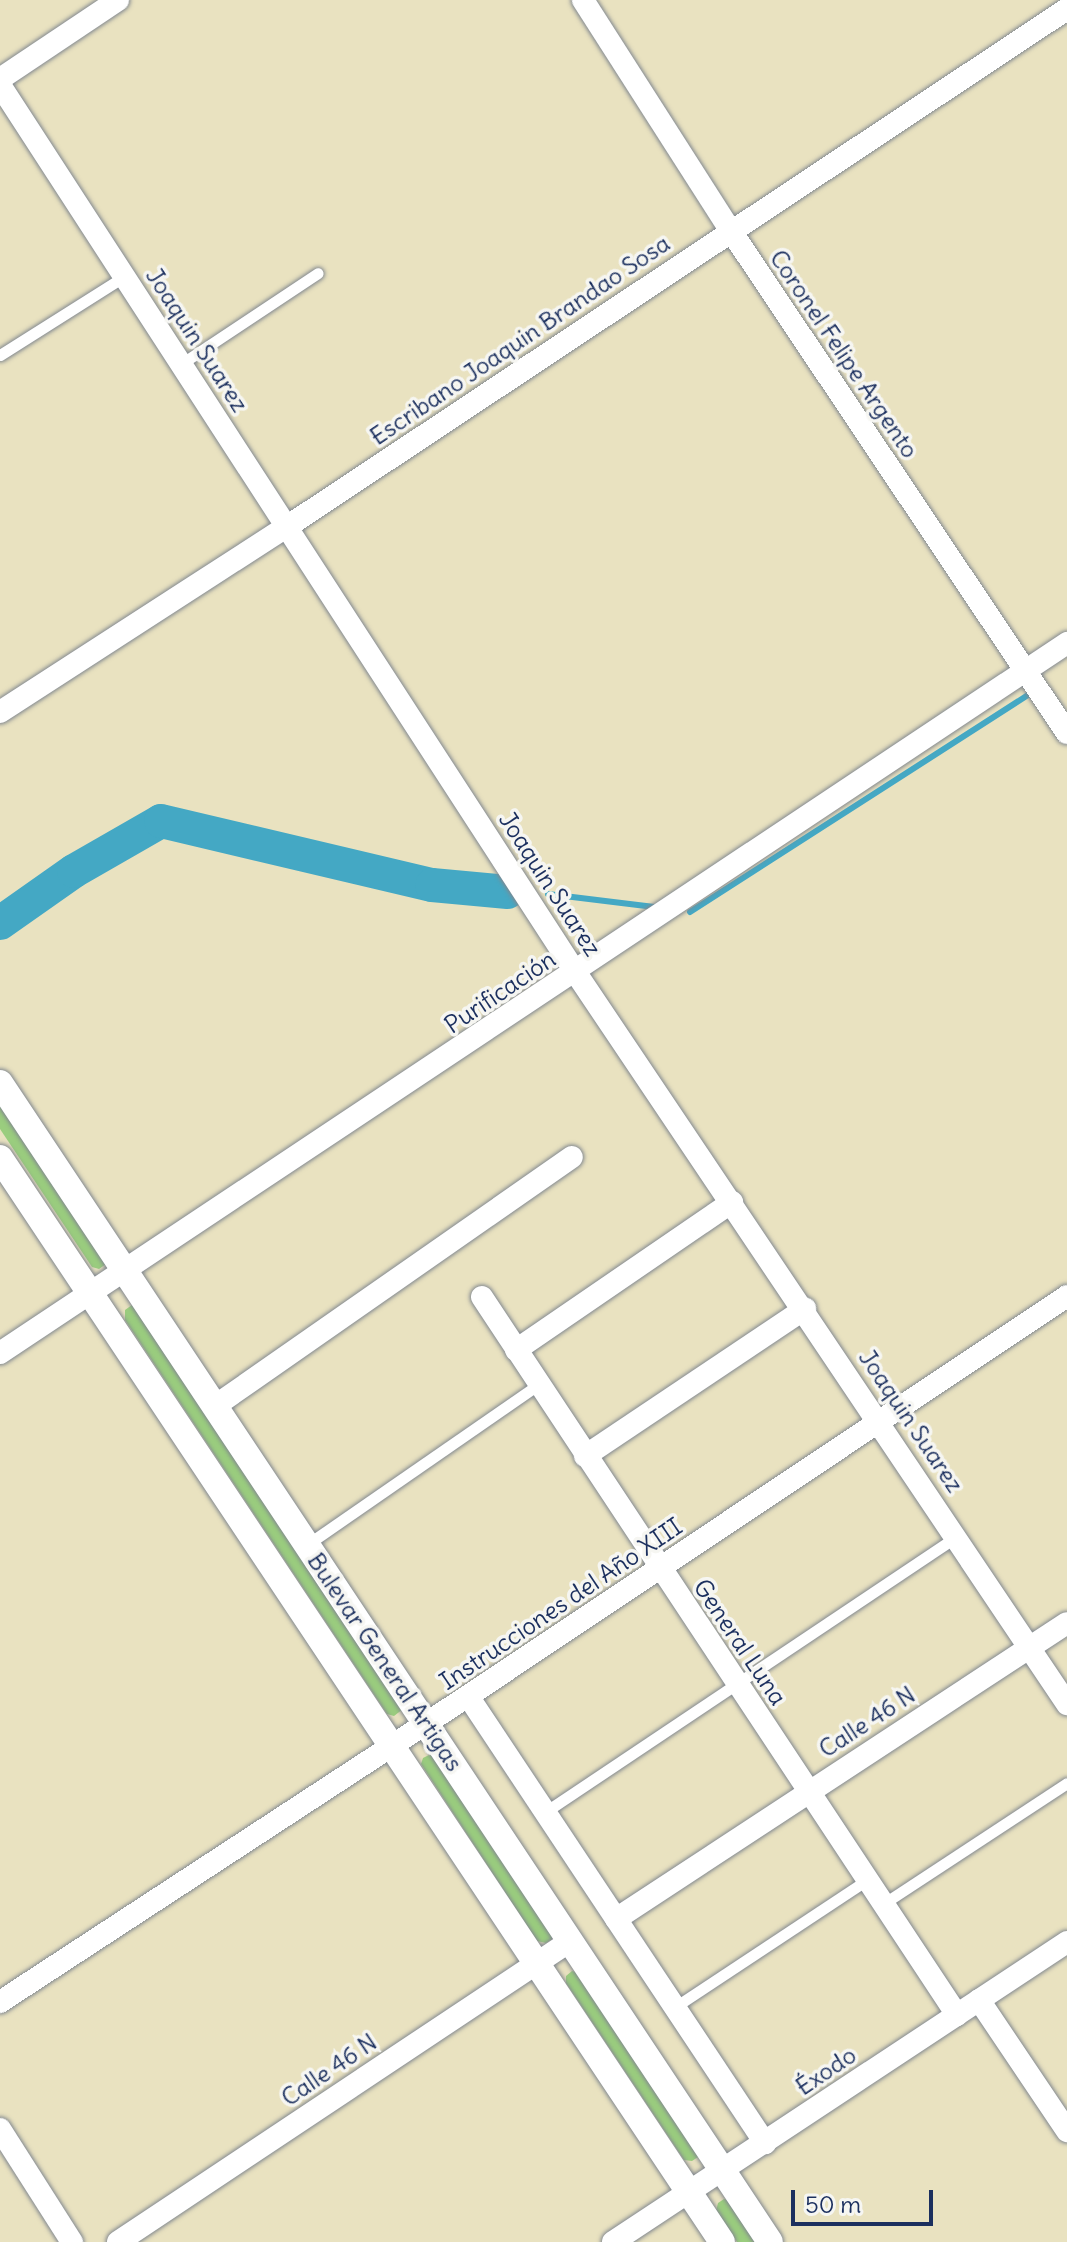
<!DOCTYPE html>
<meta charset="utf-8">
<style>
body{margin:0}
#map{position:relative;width:1067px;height:2242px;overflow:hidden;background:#e9e2c0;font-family:Delius,sans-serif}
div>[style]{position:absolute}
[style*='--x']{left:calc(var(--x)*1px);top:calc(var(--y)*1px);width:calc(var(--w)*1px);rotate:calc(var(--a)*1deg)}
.green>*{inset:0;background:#9acd7e}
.stream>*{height:6px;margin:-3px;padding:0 3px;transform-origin:3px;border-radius:3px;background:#44a8c4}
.river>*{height:34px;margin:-17px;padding:0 17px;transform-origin:17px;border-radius:17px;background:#44a8c4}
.roads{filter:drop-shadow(0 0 2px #82888f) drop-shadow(0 0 2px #82888f)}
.service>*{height:11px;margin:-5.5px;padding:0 5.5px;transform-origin:5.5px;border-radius:5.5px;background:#fff}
.minor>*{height:22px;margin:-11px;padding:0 11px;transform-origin:11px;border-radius:11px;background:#fff}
.tertiary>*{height:26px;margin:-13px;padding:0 13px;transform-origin:13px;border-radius:13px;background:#fff}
span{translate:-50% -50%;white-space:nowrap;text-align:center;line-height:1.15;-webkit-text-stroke:7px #f6f6f2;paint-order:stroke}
.street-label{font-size:24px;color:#1b2f5e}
.scale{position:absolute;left:791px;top:2190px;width:142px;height:36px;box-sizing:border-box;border:4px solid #1b2f5e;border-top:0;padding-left:10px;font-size:24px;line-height:28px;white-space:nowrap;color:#1b2f5e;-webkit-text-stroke:6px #f6f6f2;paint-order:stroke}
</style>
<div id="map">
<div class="green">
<i style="clip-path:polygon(0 1097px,106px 1264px,99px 1269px,92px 1267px,0 1129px)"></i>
<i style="clip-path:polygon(132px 1305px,403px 1709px,394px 1716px,387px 1714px,125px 1320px,125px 1310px)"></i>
<i style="clip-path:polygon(431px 1754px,552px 1933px,552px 1939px,546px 1943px,537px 1941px,421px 1764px,423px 1758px)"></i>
<i style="clip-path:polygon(572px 1971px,579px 1973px,698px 2151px,698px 2157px,692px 2161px,684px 2160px,566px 1983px,566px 1976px)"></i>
<i style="clip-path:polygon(724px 2199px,731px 2201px,758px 2242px,737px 2242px,716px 2211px,718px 2203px)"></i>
</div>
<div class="stream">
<i style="--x:548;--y:894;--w:107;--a:7"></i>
<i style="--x:690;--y:912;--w:402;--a:-32.7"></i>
</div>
<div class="river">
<i style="--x:0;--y:923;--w:90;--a:-35.1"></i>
<i style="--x:74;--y:871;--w:100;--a:-29.9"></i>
<i style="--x:161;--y:821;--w:278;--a:13.3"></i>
<i style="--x:432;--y:885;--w:76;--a:5.3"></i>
</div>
<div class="roads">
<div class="service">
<i style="--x:0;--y:355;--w:148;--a:-32.3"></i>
<i style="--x:181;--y:364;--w:164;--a:-33.6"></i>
<i style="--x:308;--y:1544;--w:280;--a:-34.7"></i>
<i style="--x:545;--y:1812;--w:495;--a:-33.8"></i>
<i style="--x:883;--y:1904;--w:220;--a:-33.3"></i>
<i style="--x:675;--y:2007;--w:230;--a:-33.5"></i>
</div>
<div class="minor">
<i style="--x:583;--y:0;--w:274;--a:57.4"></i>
<i style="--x:731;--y:231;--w:604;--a:56.2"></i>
<i style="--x:0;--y:79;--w:142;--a:-33.8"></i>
<i style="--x:0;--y:85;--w:1058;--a:57.03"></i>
<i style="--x:576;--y:973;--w:881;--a:56.11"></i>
<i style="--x:0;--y:712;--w:343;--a:-32.9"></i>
<i style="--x:288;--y:526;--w:935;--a:-33.57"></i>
<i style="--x:482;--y:1297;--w:861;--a:56.51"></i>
<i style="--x:516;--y:1350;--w:262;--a:-34.4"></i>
<i style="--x:0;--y:1353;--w:1282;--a:-33.64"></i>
<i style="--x:215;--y:1406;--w:435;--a:-34.9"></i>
<i style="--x:585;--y:1456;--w:265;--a:-33.8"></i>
<i style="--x:468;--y:1696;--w:537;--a:56.4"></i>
<i style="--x:616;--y:1919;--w:539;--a:-33.28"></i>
<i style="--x:979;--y:2000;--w:158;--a:56.1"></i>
<i style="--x:0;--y:2002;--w:559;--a:-33.18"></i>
<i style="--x:468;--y:1696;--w:720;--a:-33.73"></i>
<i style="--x:0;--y:2129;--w:134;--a:57.5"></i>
<i style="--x:118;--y:2242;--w:543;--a:-33.66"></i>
<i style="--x:613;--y:2242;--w:544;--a:-33.46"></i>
</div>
<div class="tertiary">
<i style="--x:0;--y:1083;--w:1391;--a:56.4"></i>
<i style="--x:0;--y:1158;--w:1302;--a:56.33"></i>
</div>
</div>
<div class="street-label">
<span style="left:197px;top:340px;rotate:57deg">Joaquin Suarez</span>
<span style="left:520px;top:340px;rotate:-34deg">Escribano Joaquin Brandao Sosa</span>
<span style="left:844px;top:354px;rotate:56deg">Coronel Felipe Argento</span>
<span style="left:550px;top:884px;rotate:57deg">Joaquin Suarez</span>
<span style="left:500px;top:992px;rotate:-34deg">Purificación</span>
<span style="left:911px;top:1421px;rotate:56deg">Joaquin Suarez</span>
<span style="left:561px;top:1604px;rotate:-34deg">Instrucciones del Año XIII</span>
<span style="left:740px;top:1642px;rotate:56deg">General Luna</span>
<span style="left:385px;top:1662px;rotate:56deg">Bulevar General Artigas</span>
<span style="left:867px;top:1722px;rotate:-33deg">Calle 46 N</span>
<span style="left:329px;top:2070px;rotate:-34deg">Calle 46 N</span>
<span style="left:826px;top:2071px;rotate:-34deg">Éxodo</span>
</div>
<div class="scale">50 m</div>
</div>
